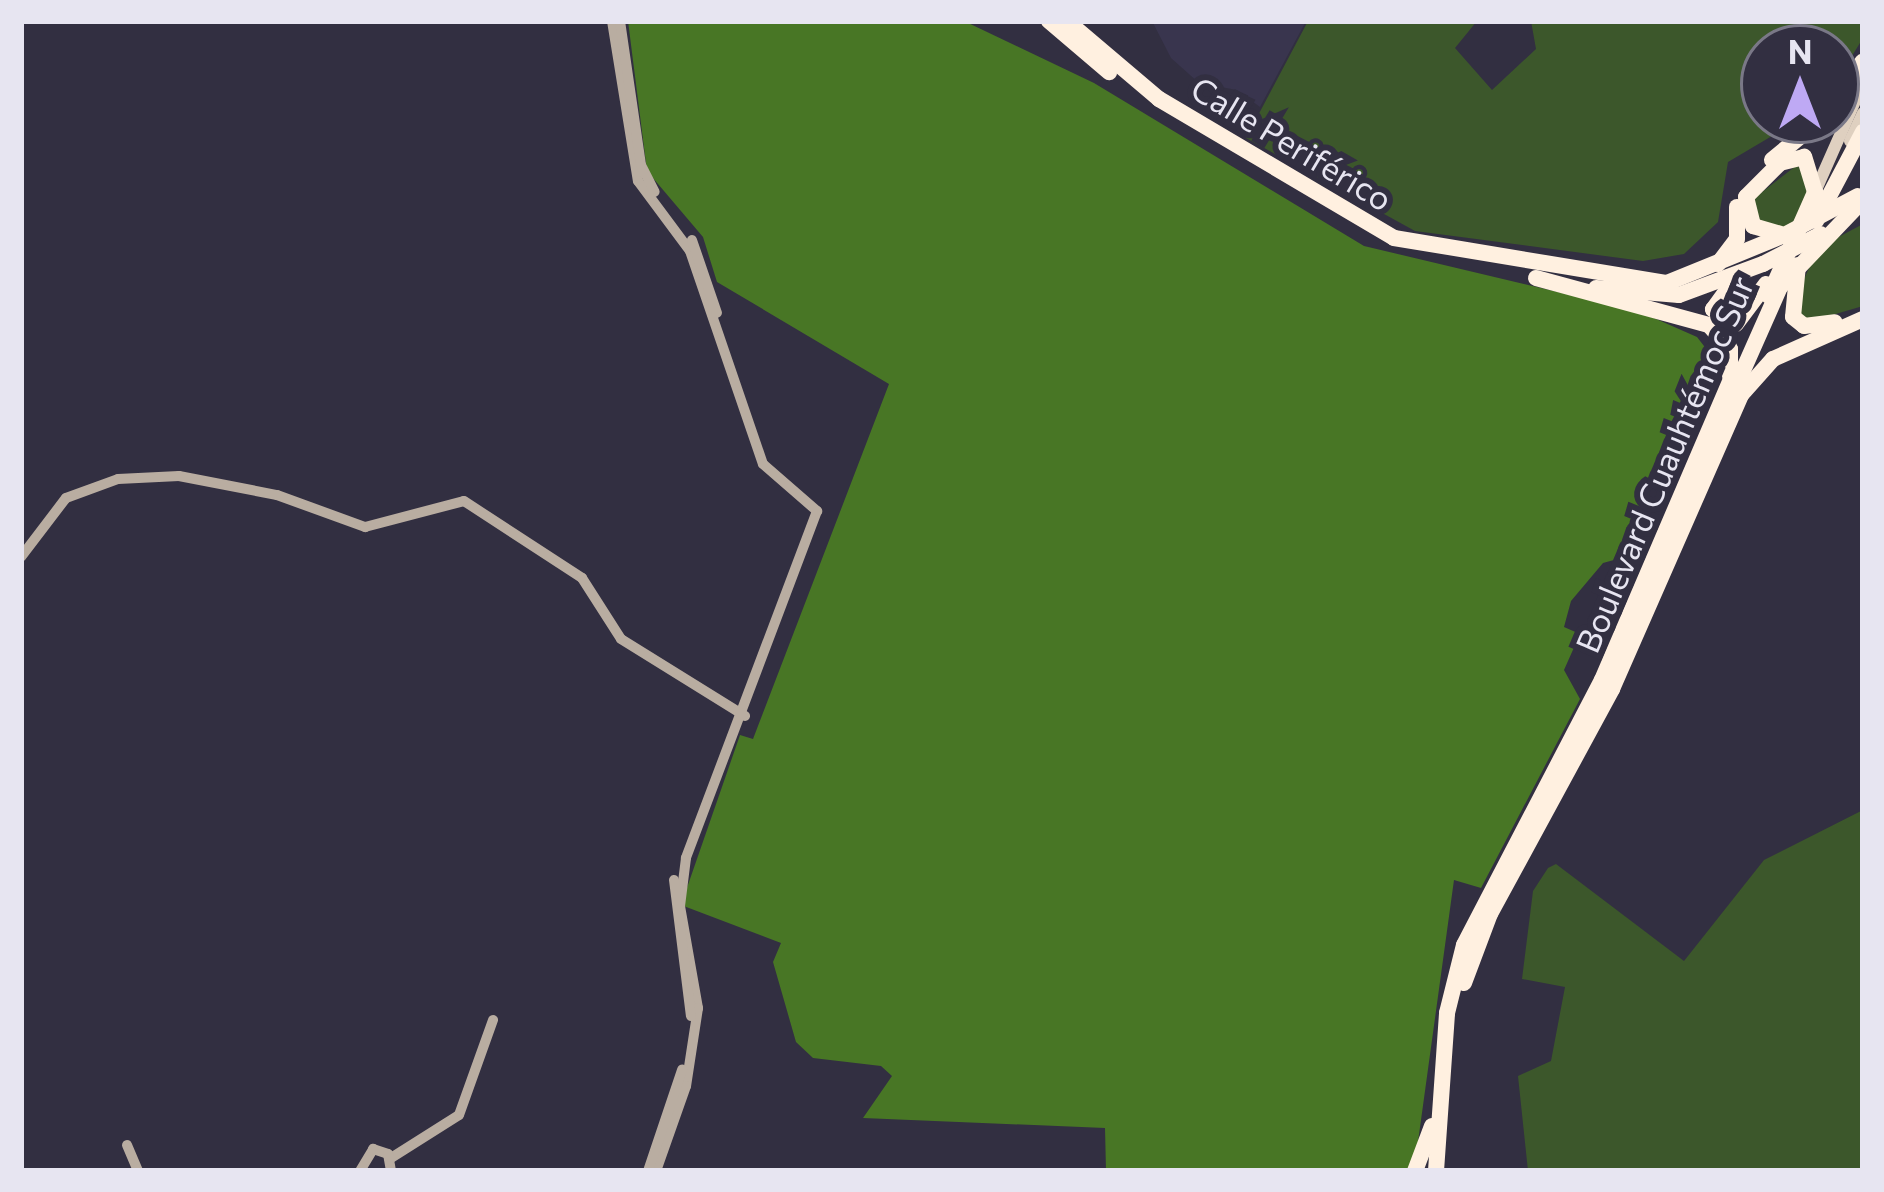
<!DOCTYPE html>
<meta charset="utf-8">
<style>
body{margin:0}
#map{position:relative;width:1884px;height:1192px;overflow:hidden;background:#322f41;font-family:Commissioner,sans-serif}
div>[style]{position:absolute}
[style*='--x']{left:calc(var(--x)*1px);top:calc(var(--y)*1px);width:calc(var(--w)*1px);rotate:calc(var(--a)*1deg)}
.built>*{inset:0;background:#39354e}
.green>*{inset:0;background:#3c572b}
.forest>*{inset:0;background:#487625}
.secondary>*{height:10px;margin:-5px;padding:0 5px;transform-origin:5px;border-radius:5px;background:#b9ada1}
.primary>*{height:12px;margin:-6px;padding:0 6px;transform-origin:6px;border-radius:6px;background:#dfd0c0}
.highway>*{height:16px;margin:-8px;padding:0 8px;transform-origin:8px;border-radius:8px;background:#fff0e0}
.highway-bridge>*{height:16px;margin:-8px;padding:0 8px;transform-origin:8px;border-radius:8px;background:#fff0e0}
span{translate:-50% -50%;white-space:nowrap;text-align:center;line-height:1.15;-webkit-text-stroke:12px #322f41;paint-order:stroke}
.street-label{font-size:33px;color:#e7e5f1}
.frame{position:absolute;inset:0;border:24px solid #e7e5f1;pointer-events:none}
.north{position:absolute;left:1740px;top:24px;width:120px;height:120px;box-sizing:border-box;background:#322f41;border:3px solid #7a7887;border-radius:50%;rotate:0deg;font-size:33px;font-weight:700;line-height:48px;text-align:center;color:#e7e5f1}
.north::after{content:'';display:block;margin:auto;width:42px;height:54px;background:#bea9f4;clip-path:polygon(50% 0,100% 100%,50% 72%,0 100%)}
</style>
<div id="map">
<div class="built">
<i style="clip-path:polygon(1152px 21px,1306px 21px,1260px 107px,1237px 90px,1199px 83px,1171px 58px)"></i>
</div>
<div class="green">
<i style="clip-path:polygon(1308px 21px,1477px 21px,1455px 48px,1492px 90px,1536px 49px,1531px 21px,1863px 21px,1863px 38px,1836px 82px,1836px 48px,1764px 48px,1764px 120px,1799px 120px,1728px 162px,1718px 222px,1684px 254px,1643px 261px,1415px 231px,1246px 138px)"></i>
<i style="clip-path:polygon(1797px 165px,1812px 182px,1798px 219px,1782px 228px,1756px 222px,1753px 199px)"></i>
<i style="clip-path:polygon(1863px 224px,1863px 306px,1805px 323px,1795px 299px,1818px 248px)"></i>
<i style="clip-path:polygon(1863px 810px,1863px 1171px,1528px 1171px,1518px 1076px,1551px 1061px,1565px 987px,1522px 979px,1533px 891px,1548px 868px,1556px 864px,1684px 961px,1764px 860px)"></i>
</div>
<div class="forest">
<i style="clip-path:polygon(628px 21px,964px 21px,1094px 83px,1364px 246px,1638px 311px,1697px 337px,1711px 355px,1704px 419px,1650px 487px,1639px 553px,1603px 563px,1571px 601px,1564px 627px,1580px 634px,1564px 670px,1580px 699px,1481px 888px,1454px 880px,1414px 1171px,1106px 1171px,1105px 1128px,863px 1118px,892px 1076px,881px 1066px,813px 1058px,796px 1042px,773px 962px,781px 943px,681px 905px,740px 735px,753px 739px,889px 384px,717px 282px,703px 237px,647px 171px)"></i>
</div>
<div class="secondary">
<i style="--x:612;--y:21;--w:162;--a:80.8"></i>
<i style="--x:638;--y:181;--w:87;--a:53.4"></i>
<i style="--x:690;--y:251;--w:225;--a:71.1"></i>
<i style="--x:763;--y:464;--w:72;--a:41"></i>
<i style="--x:817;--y:511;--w:371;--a:110.7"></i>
<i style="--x:686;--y:858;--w:48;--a:97.1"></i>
<i style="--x:680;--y:906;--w:104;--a:80"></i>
<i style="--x:698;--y:1008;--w:79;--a:98.7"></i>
<i style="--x:686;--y:1086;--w:90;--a:109.4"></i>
<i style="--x:620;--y:21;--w:146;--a:81.7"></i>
<i style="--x:641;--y:165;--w:30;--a:63"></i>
<i style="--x:692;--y:240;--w:77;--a:71.1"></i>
<i style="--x:21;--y:557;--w:74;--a:-52.7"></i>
<i style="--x:66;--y:498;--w:55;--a:-20.1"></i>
<i style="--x:118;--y:479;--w:61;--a:-2.8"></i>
<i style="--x:179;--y:476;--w:100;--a:11"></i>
<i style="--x:277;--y:495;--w:94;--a:20"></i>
<i style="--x:365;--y:527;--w:102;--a:-14.7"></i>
<i style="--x:464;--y:501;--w:141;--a:33.1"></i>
<i style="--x:582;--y:578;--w:72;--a:57.4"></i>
<i style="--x:621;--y:639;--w:146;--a:31.8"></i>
<i style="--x:674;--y:880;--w:137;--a:82.9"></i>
<i style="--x:127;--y:1145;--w:28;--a:67"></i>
<i style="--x:391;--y:1158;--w:80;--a:-32.3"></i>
<i style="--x:459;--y:1115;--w:101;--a:-70.3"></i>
<i style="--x:360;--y:1171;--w:26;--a:-59"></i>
<i style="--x:373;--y:1149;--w:16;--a:18"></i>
<i style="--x:388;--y:1154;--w:17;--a:80"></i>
<i style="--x:648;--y:1171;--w:107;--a:-71.4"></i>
</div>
<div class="primary">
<i style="--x:1850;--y:141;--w:31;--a:-65"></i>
<i style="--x:1815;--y:192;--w:119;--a:-66.2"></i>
</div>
<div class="highway">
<i style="--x:1049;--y:21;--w:79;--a:40.4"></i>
<i style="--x:1067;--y:21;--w:121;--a:40.3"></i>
<i style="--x:1159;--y:99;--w:273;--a:30.6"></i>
<i style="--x:1394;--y:238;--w:277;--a:9.4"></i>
<i style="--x:1667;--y:283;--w:124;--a:-22.2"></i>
<i style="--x:1836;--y:100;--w:47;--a:-55.3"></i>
<i style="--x:1772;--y:160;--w:62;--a:-39.8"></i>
<i style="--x:1816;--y:221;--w:101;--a:-62.2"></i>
<i style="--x:1718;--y:264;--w:31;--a:-53"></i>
<i style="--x:1737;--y:239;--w:32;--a:-90"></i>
<i style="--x:1798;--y:265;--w:52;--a:95.5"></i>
<i style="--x:1793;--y:317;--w:14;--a:39"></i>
<i style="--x:1804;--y:326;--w:31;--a:-7"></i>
<i style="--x:1536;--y:278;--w:179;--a:15.2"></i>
<i style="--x:1709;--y:325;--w:32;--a:49"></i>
<i style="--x:1730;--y:349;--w:27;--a:90"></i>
<i style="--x:1730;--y:286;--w:29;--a:126"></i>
<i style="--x:1713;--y:309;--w:27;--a:33"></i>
<i style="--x:1736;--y:324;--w:50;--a:-53.1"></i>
<i style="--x:1596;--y:288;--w:83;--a:4.8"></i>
<i style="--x:1679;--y:295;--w:90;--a:-20.3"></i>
<i style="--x:1769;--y:296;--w:114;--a:-66.1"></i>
<i style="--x:1815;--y:192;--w:37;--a:-107"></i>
<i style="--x:1804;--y:157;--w:25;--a:166"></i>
<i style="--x:1780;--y:163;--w:48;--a:135"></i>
<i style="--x:1746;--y:197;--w:30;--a:76"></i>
<i style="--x:1753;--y:226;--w:33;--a:16"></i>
<i style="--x:1741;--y:395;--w:48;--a:-48.4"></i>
<i style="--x:1773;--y:359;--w:98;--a:-24"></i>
<i style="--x:1464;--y:983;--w:74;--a:-69.4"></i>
<i style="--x:1490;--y:914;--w:256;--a:-61.5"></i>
<i style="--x:1612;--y:689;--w:329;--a:-66.3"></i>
<i style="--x:1415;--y:1171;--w:48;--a:-69.3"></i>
<i style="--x:1436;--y:1171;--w:158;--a:-86"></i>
<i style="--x:1447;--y:1013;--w:70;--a:-76"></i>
<i style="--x:1464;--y:945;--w:299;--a:-62.5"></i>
<i style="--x:1602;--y:680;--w:338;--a:-66.8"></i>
</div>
<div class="highway-bridge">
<i style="--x:1788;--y:233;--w:79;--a:-27.9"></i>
<i style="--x:1763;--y:264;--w:65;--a:-27.3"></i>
<i style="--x:1671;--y:533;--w:269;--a:-66.1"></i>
<i style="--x:1780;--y:287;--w:120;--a:-46.3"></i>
</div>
<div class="street-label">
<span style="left:1292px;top:143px;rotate:31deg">Calle Periférico</span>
<span style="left:1664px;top:464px;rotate:-67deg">Boulevard Cuauhtémoc Sur</span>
</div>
<div class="frame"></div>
<div class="north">N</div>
</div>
